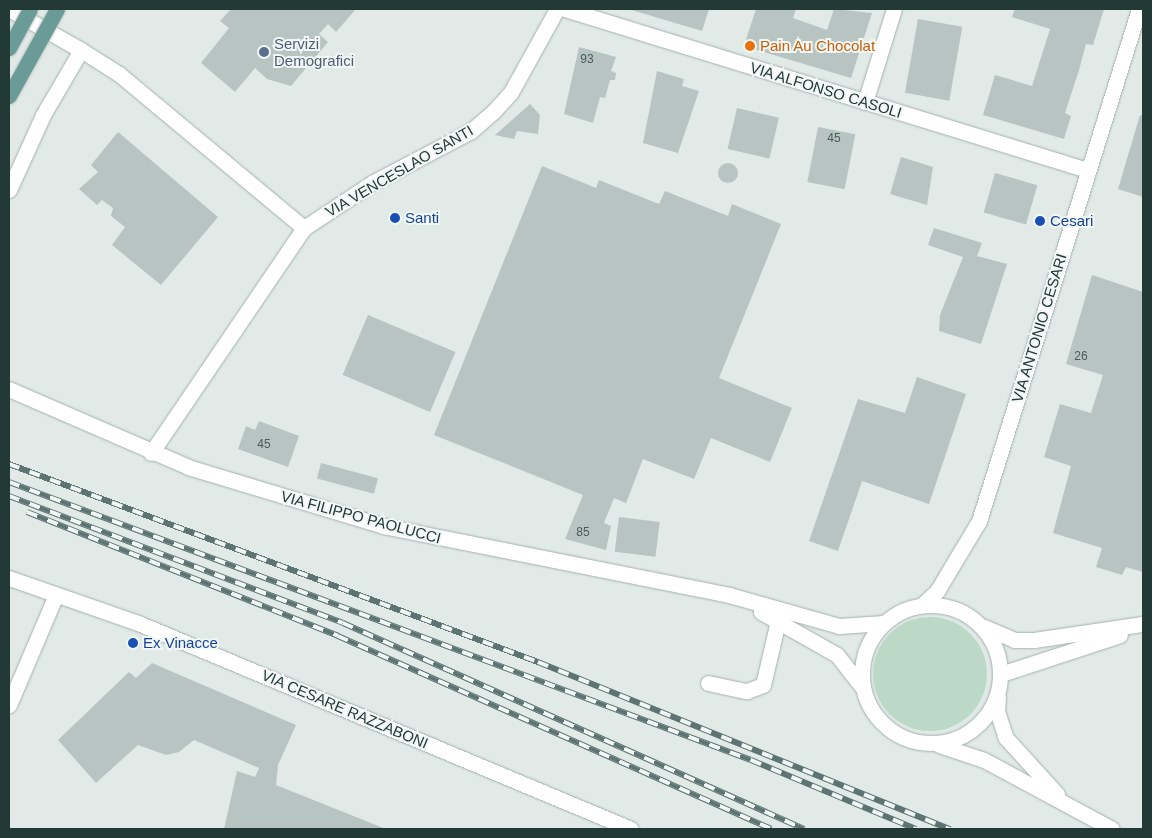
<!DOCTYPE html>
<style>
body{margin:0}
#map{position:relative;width:1152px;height:838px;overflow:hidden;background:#e1eae7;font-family:Arial,sans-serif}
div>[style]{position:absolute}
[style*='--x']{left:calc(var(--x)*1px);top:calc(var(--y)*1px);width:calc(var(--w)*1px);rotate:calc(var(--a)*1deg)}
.green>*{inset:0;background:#bcd9c8}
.round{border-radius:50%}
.building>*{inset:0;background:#b7c4c1;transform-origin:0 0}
.roads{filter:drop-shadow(0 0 1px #a4b1ae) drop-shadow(0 0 1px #a4b1ae)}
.minor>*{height:15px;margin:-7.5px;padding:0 7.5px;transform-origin:7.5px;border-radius:7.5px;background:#fff}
.minor>.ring{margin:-7.5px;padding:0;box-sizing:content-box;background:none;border:15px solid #fff;border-radius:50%}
.rail>*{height:5.5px;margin-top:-2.75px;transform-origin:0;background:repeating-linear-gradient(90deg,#f1f7f5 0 11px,#5e7472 0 22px);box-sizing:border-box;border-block:1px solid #5e7472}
.bridges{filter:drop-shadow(0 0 1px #bdc4c3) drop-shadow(0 0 1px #bdc4c3)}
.major-bridge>*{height:15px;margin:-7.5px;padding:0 7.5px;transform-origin:7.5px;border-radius:7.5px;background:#6a9b96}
.dots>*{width:14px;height:14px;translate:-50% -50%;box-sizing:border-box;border:2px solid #f1f7f5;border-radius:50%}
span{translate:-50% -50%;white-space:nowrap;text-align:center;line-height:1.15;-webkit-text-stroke:4px #f1f7f5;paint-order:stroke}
.number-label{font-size:12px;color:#485c59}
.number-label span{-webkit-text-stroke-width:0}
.service-label{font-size:15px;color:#4e5e75}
.left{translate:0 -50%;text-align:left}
.food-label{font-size:15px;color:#c56008}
.street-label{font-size:15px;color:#233936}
.transit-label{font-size:15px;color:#164399}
.frame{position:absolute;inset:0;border:10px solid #233936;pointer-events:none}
</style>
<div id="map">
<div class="green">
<i class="round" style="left:873px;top:617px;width:114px;height:114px"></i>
</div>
<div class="building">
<i style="clip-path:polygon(231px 9px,356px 9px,336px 32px,328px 24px,319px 34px,328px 42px,291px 86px,267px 79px,255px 68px,235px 92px,201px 63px,229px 28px,220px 21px)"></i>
<i style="clip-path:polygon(628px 9px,709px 9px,702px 31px)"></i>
<i style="clip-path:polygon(756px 9px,796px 9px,793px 18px,827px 30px,834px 9px,872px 13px,851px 78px,744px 46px)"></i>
<i style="clip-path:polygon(1015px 9px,1104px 9px,1093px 45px,1086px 44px,1079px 70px,1065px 113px,1071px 116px,1064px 139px,983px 115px,995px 75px,1032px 86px,1050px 29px,1012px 17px)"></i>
<i style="left:918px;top:19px;width:45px;height:75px;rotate:10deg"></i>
<i style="clip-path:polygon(579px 47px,616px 57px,611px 71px,616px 73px,615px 80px,610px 80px,605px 98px,600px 97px,593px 123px,564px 114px)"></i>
<i style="clip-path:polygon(657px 71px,684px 79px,682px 86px,699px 91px,678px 153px,643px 143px)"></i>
<i style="clip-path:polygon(530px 104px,540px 115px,538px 134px,517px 131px,514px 139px,495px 135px)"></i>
<i style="left:737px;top:108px;width:43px;height:42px;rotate:13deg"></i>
<i style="clip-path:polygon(1140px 115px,1143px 116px,1143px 197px,1118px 189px)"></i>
<i style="left:818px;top:127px;width:38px;height:56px;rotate:11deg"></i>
<i style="clip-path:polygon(118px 132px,218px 217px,161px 285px,112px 245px,125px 227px,111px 216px,113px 208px,102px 200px,97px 205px,79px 189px,98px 172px,91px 165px)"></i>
<i style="clip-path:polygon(901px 157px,933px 167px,927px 205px,890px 194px)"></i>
<i class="round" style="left:718px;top:163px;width:20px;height:20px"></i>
<i style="clip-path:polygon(542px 166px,596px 188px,599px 180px,659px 204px,665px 191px,728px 216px,732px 204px,781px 224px,719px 378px,792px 408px,770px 462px,711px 438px,694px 479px,643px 459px,626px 503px,614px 498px,604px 523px,611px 526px,606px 550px,565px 539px,583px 495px,434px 435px)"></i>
<i style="left:995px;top:173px;width:44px;height:41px;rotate:16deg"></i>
<i style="clip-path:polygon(934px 228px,982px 243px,977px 256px,1007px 264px,981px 344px,939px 331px,940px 315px,963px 257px,928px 245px)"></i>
<i style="clip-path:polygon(1092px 275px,1143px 292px,1143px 572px,1126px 567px,1122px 575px,1096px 567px,1102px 548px,1053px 533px,1071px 466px,1044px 457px,1060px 404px,1091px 413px,1103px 375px,1066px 364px)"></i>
<i style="left:368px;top:315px;width:95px;height:65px;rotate:23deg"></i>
<i style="clip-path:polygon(917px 377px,966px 394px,929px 504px,862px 481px,838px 551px,809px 541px,858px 399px,905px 413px)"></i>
<i style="clip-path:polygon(259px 421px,299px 436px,288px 467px,238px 449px,246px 426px,255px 430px)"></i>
<i style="left:321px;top:463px;width:59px;height:16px;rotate:15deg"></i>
<i style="left:619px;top:517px;width:41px;height:35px;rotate:7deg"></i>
<i style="clip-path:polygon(152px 663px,296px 725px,278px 765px,276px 785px,386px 829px,224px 829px,237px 771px,255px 777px,259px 768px,194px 740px,179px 752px,166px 755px,138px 745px,96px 783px,58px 740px,129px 672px,136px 678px)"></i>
</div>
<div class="roads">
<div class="minor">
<i style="--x:9;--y:9;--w:83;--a:29.7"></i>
<i style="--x:565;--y:9;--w:546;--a:17.14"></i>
<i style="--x:865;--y:102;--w:97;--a:-72.7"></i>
<i style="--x:9;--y:190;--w:82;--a:-65.6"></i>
<i style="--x:43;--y:115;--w:75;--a:-59.7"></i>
<i style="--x:81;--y:50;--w:45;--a:32.3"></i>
<i style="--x:119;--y:74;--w:241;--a:39.8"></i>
<i style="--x:9;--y:389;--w:195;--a:23.5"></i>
<i style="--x:188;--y:467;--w:205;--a:16.8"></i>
<i style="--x:384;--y:526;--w:352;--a:11.3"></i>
<i style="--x:729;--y:595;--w:114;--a:15.7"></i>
<i style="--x:839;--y:626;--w:45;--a:-3.8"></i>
<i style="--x:151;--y:453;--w:272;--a:-55.8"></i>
<i style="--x:304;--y:228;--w:82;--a:-33.5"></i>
<i style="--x:372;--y:183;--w:112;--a:-27.7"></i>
<i style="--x:471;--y:131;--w:30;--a:-41"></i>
<i style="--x:494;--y:111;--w:25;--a:-48"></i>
<i style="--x:511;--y:92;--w:95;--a:-61"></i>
<i style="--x:9;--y:578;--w:137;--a:19.2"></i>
<i style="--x:138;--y:623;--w:534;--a:22.68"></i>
<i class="ring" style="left:862px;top:605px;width:123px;height:123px"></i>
<i style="--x:922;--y:605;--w:21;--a:-43"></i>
<i style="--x:937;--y:591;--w:82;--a:-59"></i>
<i style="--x:979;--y:521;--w:536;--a:-72.65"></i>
<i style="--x:761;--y:612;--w:87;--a:29.5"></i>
<i style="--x:837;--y:655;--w:39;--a:52"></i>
<i style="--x:984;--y:627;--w:33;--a:23"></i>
<i style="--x:1014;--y:640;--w:20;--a:0"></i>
<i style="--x:1034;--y:640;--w:110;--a:-8.4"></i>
<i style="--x:1001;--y:674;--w:125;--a:-18.1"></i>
<i style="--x:708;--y:683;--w:40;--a:12"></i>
<i style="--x:747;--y:691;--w:17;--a:-21"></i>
<i style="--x:763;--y:685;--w:66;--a:-76.8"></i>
<i style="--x:998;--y:697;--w:14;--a:94"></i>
<i style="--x:997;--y:711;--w:28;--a:72"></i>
<i style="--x:1006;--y:738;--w:76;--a:47.7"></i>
<i style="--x:9;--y:705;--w:120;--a:-66.9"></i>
<i style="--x:939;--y:745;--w:47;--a:18.4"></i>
<i style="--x:984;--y:760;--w:145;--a:28.3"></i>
</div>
</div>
<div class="rail">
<i style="--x:9;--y:464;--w:565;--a:20.52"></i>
<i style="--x:538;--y:662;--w:445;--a:22.1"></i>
<i style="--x:9;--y:482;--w:792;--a:20.54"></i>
<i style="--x:751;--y:760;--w:179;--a:22.7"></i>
<i style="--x:9;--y:496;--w:357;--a:20.8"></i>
<i style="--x:343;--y:623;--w:505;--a:24.08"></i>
<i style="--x:27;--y:512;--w:335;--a:21.7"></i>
<i style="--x:338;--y:636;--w:474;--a:24"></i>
</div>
<div class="bridges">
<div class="major-bridge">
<i style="--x:9;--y:48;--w:44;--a:-61.7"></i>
<i style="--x:9;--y:96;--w:99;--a:-61.1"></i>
</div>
</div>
<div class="dots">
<i style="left:750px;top:46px;background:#e8710a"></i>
<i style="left:264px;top:52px;background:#5c6f8a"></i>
<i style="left:395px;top:218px;background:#1a4fb4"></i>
<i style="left:1040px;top:221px;background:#1a4fb4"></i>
<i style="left:133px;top:643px;background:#1a4fb4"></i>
</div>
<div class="number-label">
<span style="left:587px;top:60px">93</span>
<span style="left:834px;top:139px">45</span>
<span style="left:1081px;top:357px">26</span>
<span style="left:264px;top:445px">45</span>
<span style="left:583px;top:533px">85</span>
</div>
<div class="service-label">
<span class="left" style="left:274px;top:52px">Servizi<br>Demografici</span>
</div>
<div class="food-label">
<span class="left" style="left:760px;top:46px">Pain Au Chocolat</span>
</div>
<div class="street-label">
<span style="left:826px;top:90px;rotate:17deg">VIA ALFONSO CASOLI</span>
<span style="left:399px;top:171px;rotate:-30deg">VIA VENCESLAO SANTI</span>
<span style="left:1039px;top:328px;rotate:-73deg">VIA ANTONIO CESARI</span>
<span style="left:361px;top:517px;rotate:15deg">VIA FILIPPO PAOLUCCI</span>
<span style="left:345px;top:709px;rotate:23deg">VIA CESARE RAZZABONI</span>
</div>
<div class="transit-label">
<span class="left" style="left:405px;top:218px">Santi</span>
<span class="left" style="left:1050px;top:221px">Cesari</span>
<span class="left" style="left:143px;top:643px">Ex Vinacce</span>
</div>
<div class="frame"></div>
</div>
